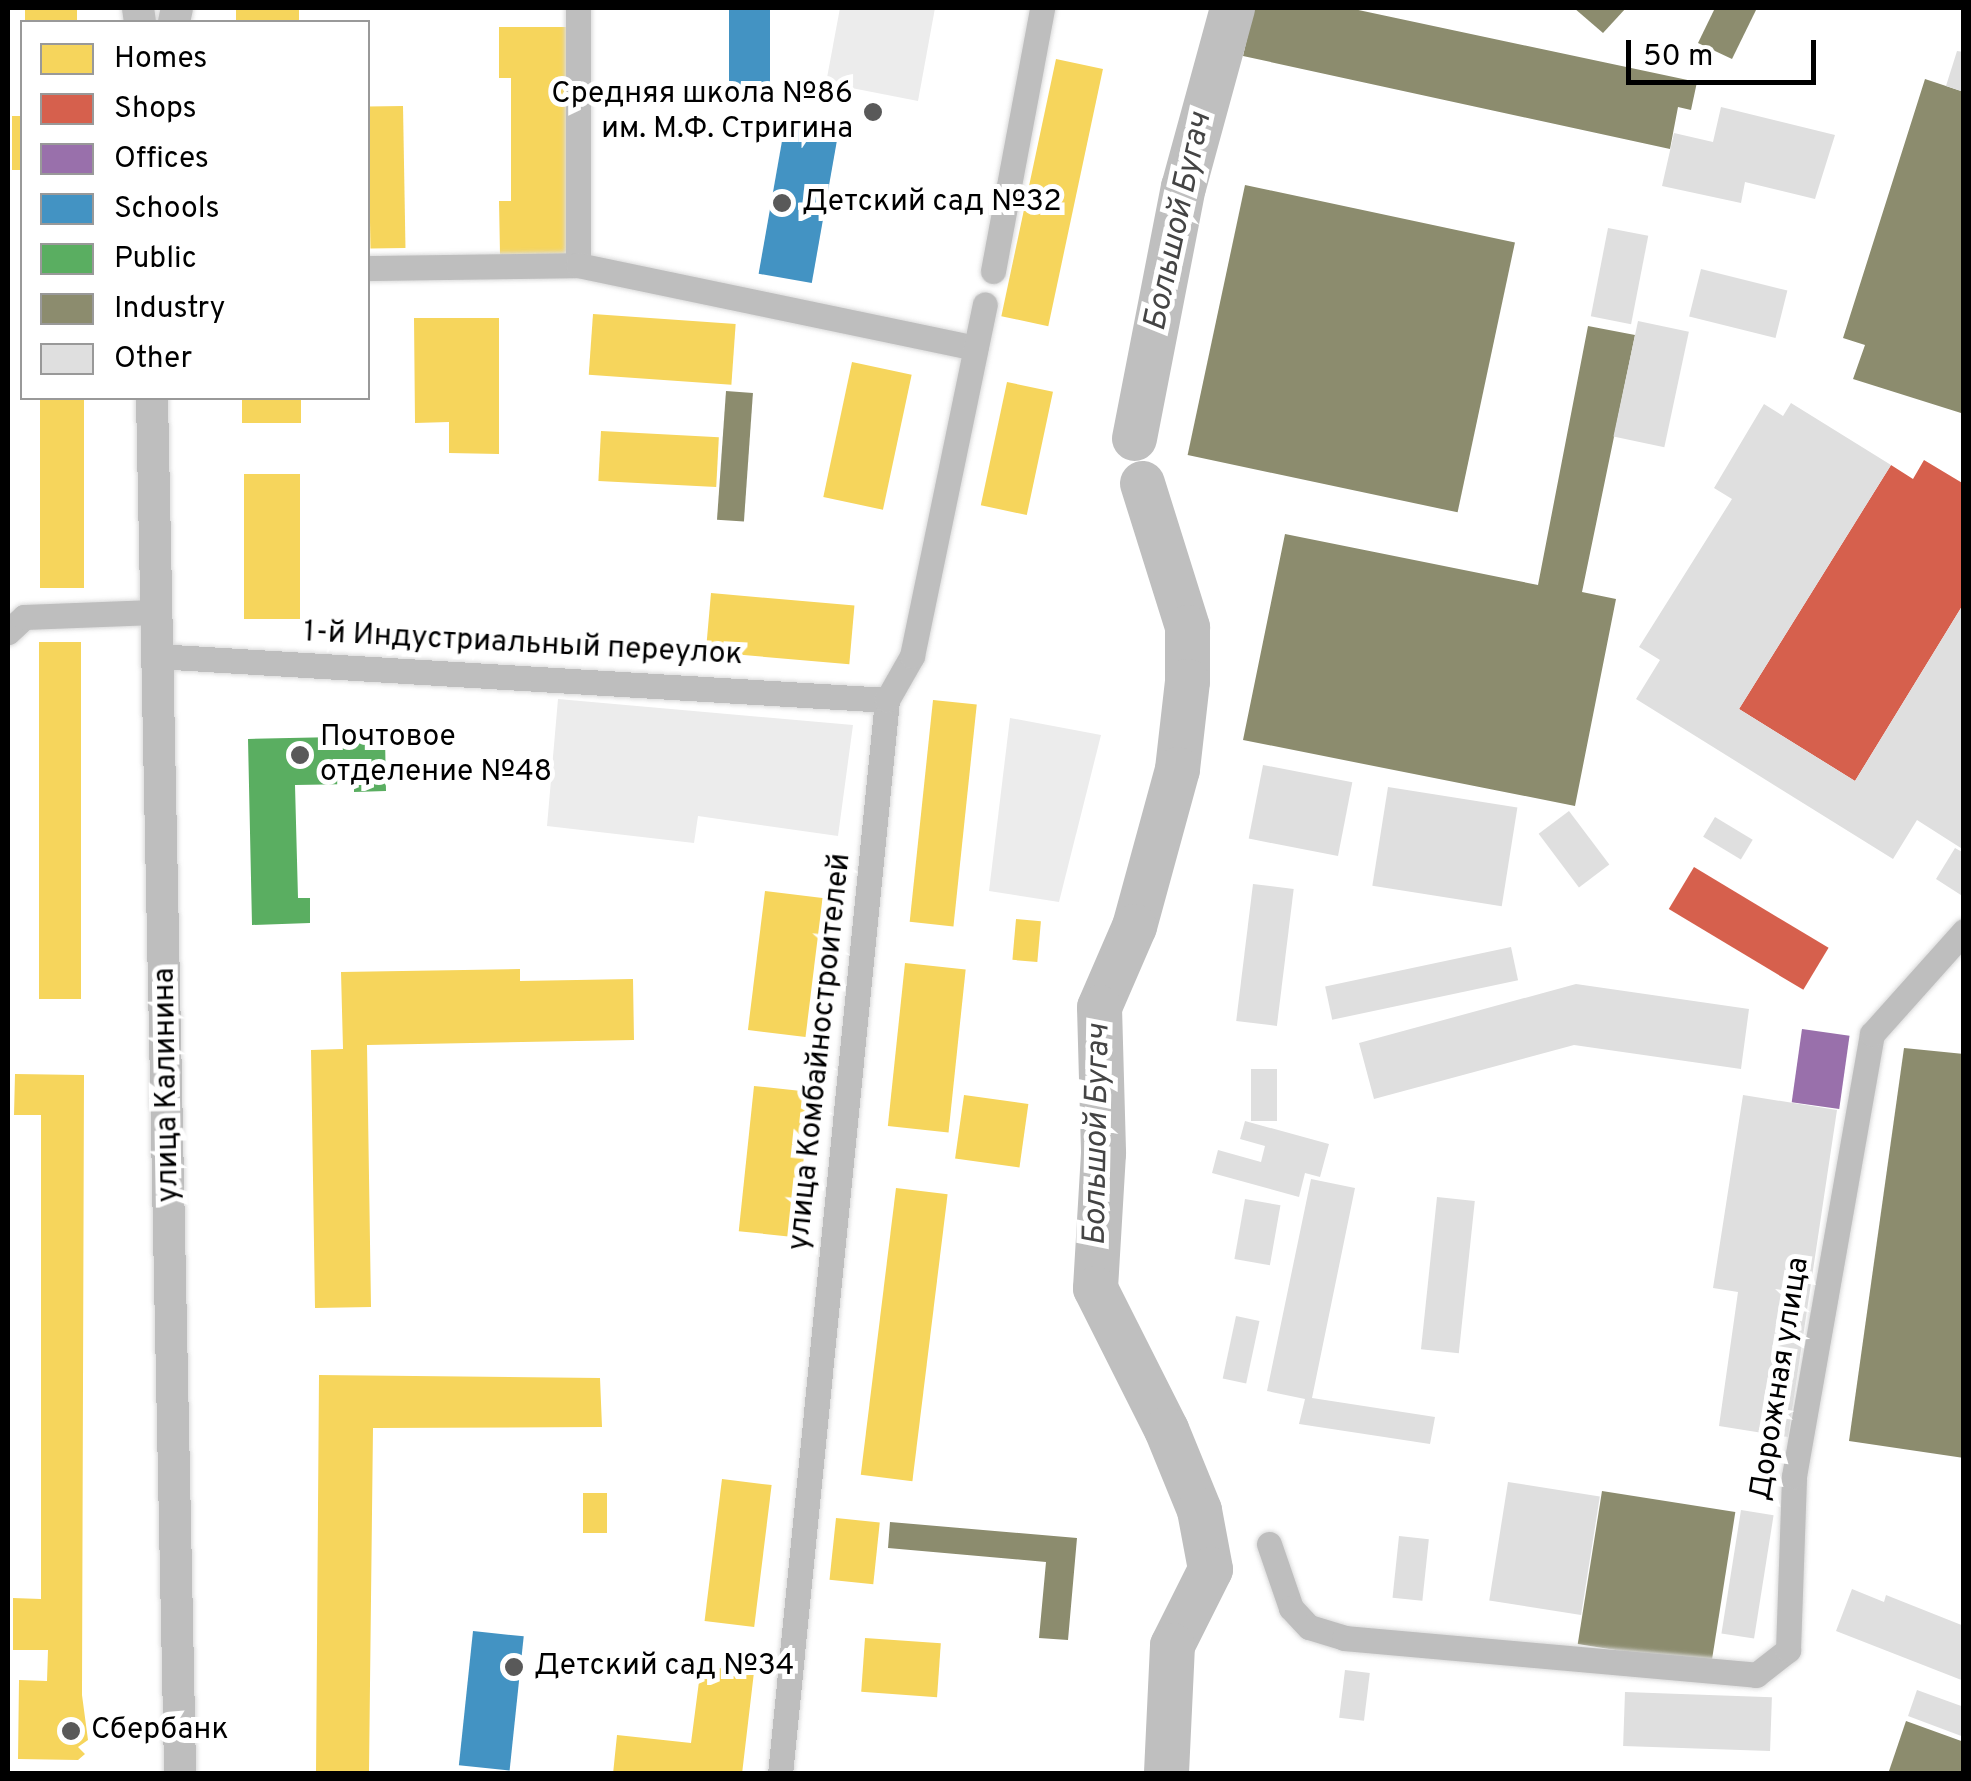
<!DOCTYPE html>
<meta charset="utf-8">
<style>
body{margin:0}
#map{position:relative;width:1971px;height:1781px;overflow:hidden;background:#fff;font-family:Overpass,sans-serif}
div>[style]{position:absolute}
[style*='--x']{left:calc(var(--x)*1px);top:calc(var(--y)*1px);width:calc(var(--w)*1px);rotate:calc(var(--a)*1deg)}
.green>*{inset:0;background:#ececec}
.homes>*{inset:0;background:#f6d55c;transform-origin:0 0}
.shops>*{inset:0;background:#d6604d;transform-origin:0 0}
.offices>*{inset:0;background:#9970ab;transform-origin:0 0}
.schools>*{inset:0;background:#4393c3;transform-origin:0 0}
.public>*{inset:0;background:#5aae61}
.industry>*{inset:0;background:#8c8c6e;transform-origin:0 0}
.river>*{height:45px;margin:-22.5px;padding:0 22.5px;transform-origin:22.5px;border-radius:22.5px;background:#bfbfbf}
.building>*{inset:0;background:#dfdfdf;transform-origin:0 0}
.roads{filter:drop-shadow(0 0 2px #dbdbdb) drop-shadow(0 0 2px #dbdbdb)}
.minor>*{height:25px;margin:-12.5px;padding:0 12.5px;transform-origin:12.5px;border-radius:12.5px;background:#bebebe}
.major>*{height:32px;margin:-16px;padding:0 16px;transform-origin:16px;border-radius:16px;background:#bebebe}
.dots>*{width:28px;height:28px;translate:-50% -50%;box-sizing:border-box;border:5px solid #fff;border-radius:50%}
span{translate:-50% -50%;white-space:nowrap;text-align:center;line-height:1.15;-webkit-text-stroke:10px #fff;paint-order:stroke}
.poi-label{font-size:30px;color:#000}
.right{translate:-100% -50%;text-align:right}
.left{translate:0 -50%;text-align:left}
.street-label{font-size:30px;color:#000}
.water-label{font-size:32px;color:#444;font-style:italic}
.frame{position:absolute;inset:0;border:10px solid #000;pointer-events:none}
.legend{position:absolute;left:20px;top:20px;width:350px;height:380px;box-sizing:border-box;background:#fff;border:2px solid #999;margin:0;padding:12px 18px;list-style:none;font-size:30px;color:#000}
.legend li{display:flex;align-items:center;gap:20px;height:50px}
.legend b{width:50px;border:2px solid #999}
.scale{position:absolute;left:1626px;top:40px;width:190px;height:45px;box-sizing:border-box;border:5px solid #000;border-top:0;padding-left:12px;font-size:30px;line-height:35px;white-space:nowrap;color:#000;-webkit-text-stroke:8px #fff;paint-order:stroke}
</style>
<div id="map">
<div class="green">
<i style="clip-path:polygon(840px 8px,935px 8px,918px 101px,826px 83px)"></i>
<i style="clip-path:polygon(558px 699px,853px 725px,838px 836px,698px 816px,694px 843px,547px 826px)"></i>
<i style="clip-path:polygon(1010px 718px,1101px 735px,1059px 902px,989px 891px)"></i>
</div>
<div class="homes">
<i style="left:25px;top:8px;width:52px;height:14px"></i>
<i style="left:236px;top:8px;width:63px;height:14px"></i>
<i style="clip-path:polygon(499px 27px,566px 27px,567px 255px,500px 255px,499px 201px,511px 201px,511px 78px,499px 78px)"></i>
<i style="left:1056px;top:59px;width:48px;height:263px;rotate:12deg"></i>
<i style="left:403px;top:106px;width:142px;height:35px;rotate:89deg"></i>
<i style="left:12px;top:116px;width:10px;height:54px"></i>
<i style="left:593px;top:314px;width:143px;height:61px;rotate:4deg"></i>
<i style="clip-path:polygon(414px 318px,499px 318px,499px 454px,449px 453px,449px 422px,415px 423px)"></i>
<i style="left:852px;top:362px;width:61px;height:138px;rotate:12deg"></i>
<i style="left:1007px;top:382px;width:47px;height:126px;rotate:12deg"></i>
<i style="left:40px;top:398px;width:44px;height:190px"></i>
<i style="left:242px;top:398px;width:59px;height:25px"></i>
<i style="left:601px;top:431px;width:118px;height:50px;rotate:3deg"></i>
<i style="left:244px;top:474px;width:56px;height:145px"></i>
<i style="left:711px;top:593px;width:144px;height:59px;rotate:5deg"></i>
<i style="left:39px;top:642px;width:42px;height:357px"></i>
<i style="left:933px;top:700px;width:44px;height:223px;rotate:6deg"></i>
<i style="left:765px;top:891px;width:58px;height:140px;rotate:7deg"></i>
<i style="left:1016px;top:919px;width:25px;height:41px;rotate:5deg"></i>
<i style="left:905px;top:963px;width:61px;height:164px;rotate:6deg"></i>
<i style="clip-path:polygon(520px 969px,520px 981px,633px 979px,634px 1040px,367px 1045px,371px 1307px,315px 1308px,311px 1050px,343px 1049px,341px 972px)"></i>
<i style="clip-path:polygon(15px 1074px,84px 1075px,82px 1695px,88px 1740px,78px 1747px,85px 1754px,78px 1760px,18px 1759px,19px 1680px,47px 1681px,48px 1650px,13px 1650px,13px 1598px,41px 1599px,41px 1115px,14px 1115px)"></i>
<i style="left:754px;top:1086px;width:57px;height:146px;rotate:6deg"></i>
<i style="left:964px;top:1095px;width:65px;height:64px;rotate:8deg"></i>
<i style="left:896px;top:1188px;width:52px;height:289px;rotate:7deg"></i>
<i style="clip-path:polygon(319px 1375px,600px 1378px,602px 1427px,373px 1428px,369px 1771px,316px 1772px)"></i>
<i style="left:722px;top:1479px;width:50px;height:143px;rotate:7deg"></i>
<i style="left:583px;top:1493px;width:24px;height:40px"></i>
<i style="left:836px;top:1518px;width:44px;height:62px;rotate:6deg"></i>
<i style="left:865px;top:1638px;width:76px;height:54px;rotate:4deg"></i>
<i style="clip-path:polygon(701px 1666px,754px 1672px,742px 1774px,613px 1774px,617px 1735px,691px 1743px)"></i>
</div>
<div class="shops">
<i style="clip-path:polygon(1924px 460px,1964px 484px,1964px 603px,1855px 781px,1739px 709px,1891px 465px,1913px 479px)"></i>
<i style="left:1694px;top:867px;width:157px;height:49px;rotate:31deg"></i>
</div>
<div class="offices">
<i style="left:1802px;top:1029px;width:48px;height:74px;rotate:8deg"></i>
</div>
<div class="schools">
<i style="left:729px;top:8px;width:41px;height:85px"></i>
<i style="left:785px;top:124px;width:54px;height:152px;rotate:10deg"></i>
<i style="left:473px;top:1631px;width:51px;height:135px;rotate:6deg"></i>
</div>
<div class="public">
<i style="clip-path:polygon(385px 736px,386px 791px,354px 792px,354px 784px,295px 785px,298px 898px,310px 898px,310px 923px,252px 925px,248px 739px)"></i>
</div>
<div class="industry">
<i style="clip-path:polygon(1254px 8px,1349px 8px,1697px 82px,1691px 110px,1678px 107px,1670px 149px,1243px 56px)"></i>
<i style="clip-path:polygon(1574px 8px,1626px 8px,1603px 33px)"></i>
<i style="clip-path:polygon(1715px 8px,1757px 8px,1732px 59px,1698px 43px)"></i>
<i style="clip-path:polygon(1925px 79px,1964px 92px,1961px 413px,1853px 379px,1865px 345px,1843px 338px)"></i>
<i style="left:1245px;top:185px;width:276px;height:276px;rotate:12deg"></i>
<i style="clip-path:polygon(1588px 326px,1635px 335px,1582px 592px,1616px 599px,1575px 806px,1243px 740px,1285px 534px,1538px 585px)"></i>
<i style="left:726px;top:391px;width:27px;height:129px;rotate:4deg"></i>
<i style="clip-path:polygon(1904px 1048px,1964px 1054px,1964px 1458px,1849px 1441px)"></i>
<i style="left:1602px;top:1491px;width:135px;height:155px;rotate:9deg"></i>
<i style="clip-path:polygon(890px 1522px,1077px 1538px,1068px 1640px,1039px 1638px,1046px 1562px,888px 1548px)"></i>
<i style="clip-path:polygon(1906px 1721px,1964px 1742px,1964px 1774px,1888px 1774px)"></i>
</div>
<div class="river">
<i style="--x:1134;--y:438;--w:256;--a:-79"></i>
<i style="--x:1183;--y:187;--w:186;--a:-74.7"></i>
<i style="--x:1142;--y:483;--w:151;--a:72.6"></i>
<i style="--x:1187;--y:627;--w:54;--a:90"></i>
<i style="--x:1187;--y:681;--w:89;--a:96.5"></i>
<i style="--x:1177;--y:769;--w:163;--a:105.3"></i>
<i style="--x:1134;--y:926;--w:88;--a:113.4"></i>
<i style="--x:1099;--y:1007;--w:146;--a:88.4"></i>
<i style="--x:1103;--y:1153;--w:135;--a:93.4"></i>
<i style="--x:1095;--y:1288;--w:158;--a:63.3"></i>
<i style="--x:1166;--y:1429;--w:87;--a:67.8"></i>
<i style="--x:1199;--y:1510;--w:60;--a:79.4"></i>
<i style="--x:1210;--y:1569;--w:85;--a:116.6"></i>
<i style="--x:1172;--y:1645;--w:129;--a:92.7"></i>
</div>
<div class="building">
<i style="clip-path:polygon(1957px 51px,1964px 52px,1964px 92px,1946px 86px)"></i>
<i style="clip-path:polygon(1721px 107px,1835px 135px,1815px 199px,1745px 182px,1741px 203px,1662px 186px,1674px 133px,1713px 142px)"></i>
<i style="left:1608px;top:228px;width:41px;height:90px;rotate:11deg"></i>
<i style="left:1701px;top:269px;width:89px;height:49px;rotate:14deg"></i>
<i style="left:1638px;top:321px;width:52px;height:118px;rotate:12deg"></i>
<i style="clip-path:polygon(1791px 403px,1891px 465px,1739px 709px,1855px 781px,1964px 603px,1964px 850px,1917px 820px,1893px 859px,1636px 699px,1660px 660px,1639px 647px,1732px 499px,1714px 488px,1764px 404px,1783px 416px)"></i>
<i style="left:1263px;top:765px;width:91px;height:75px;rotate:11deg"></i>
<i style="left:1388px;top:787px;width:131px;height:100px;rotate:9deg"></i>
<i style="left:1569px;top:811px;width:67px;height:38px;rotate:53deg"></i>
<i style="left:1715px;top:817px;width:44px;height:23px;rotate:31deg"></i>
<i style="clip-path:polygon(1955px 848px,1964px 853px,1964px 897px,1936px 879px)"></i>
<i style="left:1253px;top:884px;width:41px;height:138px;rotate:7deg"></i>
<i style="left:1511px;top:947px;width:34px;height:190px;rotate:78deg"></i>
<i style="clip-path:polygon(1576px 984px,1749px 1009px,1741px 1069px,1574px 1045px,1374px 1099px,1359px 1043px)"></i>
<i style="left:1251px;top:1069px;width:26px;height:52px"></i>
<i style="clip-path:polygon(1743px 1095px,1837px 1110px,1788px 1437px,1719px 1426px,1738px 1292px,1713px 1288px)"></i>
<i style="clip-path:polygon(1245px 1121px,1329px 1144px,1320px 1177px,1305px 1173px,1299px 1197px,1212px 1173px,1218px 1150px,1261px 1162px,1265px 1146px,1240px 1139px)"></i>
<i style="clip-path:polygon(1311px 1179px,1355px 1188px,1312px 1398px,1435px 1417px,1430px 1444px,1299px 1424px,1305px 1399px,1267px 1391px)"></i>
<i style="left:1437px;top:1197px;width:38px;height:153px;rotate:6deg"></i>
<i style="left:1245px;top:1199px;width:36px;height:61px;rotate:10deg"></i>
<i style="left:1236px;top:1316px;width:24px;height:64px;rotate:12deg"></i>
<i style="left:1508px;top:1482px;width:93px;height:120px;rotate:9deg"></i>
<i style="left:1741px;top:1510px;width:33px;height:125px;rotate:9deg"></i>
<i style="left:1399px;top:1536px;width:30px;height:62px;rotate:6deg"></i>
<i style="clip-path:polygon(1852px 1589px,1884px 1602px,1886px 1595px,1964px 1626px,1964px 1681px,1836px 1631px)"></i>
<i style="left:1345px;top:1670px;width:25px;height:48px;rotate:7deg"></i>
<i style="clip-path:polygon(1917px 1690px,1964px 1707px,1964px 1737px,1908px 1716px)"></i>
<i style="left:1625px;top:1692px;width:147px;height:54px;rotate:2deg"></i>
</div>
<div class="roads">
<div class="minor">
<i style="--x:578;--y:8;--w:257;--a:90"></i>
<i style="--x:368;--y:268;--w:210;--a:-0.8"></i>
<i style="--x:578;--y:265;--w:406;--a:11.8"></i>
<i style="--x:993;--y:271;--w:268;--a:-79.4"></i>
<i style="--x:8;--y:632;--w:22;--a:-43"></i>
<i style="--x:24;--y:617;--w:130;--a:-2.2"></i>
<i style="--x:156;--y:656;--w:732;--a:3.44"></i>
<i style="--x:1269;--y:1544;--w:68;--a:71"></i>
<i style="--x:1291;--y:1608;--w:26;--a:47"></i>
<i style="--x:1309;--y:1627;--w:37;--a:17"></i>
<i style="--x:1344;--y:1638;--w:414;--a:5.1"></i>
<i style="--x:1756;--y:1675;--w:41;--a:-38"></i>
<i style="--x:1788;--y:1650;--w:174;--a:-88"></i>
<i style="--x:1794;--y:1476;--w:449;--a:-80"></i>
<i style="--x:1872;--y:1034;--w:138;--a:-48.2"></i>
<i style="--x:780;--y:1774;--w:1079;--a:-84.31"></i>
<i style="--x:887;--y:700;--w:51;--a:-60.4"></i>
<i style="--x:912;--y:656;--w:359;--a:-78.3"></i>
</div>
<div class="major">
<i style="--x:138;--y:8;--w:14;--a:82"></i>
<i style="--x:174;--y:22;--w:14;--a:-78"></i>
<i style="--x:152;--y:398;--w:1376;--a:88.83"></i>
</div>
</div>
<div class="dots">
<i style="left:873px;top:112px;background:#595959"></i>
<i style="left:782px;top:203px;background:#595959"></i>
<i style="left:300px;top:755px;background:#595959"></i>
<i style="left:514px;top:1667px;background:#595959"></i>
<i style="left:71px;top:1731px;background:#595959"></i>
</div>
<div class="poi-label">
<span class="right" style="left:853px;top:112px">Средняя школа №86<br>им. М.Ф. Стригина</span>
<span class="left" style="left:802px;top:203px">Детский сад №32</span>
<span class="left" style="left:320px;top:755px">Почтовое<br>отделение №48</span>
<span class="left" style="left:534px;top:1667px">Детский сад №34</span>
<span class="left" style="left:91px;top:1731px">Сбербанк</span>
</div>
<div class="street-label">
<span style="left:523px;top:645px;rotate:3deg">1-й Индустриальный переулок</span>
<span style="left:821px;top:1052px;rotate:-84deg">улица Комбайностроителей</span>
<span style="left:168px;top:1085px;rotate:-91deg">улица Калинина</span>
<span style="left:1781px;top:1379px;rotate:-81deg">Дорожная улица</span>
</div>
<div class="water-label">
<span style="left:1179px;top:222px;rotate:-78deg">Большой Бугач</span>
<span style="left:1098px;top:1135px;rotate:-89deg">Большой Бугач</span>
</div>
<div class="frame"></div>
<ul class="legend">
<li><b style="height:28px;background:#f6d55c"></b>Homes</li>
<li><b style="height:28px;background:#d6604d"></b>Shops</li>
<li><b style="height:28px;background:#9970ab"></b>Offices</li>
<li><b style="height:28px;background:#4393c3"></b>Schools</li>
<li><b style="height:28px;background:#5aae61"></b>Public</li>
<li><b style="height:28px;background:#8c8c6e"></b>Industry</li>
<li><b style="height:28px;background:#dfdfdf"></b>Other</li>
</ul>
<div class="scale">50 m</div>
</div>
